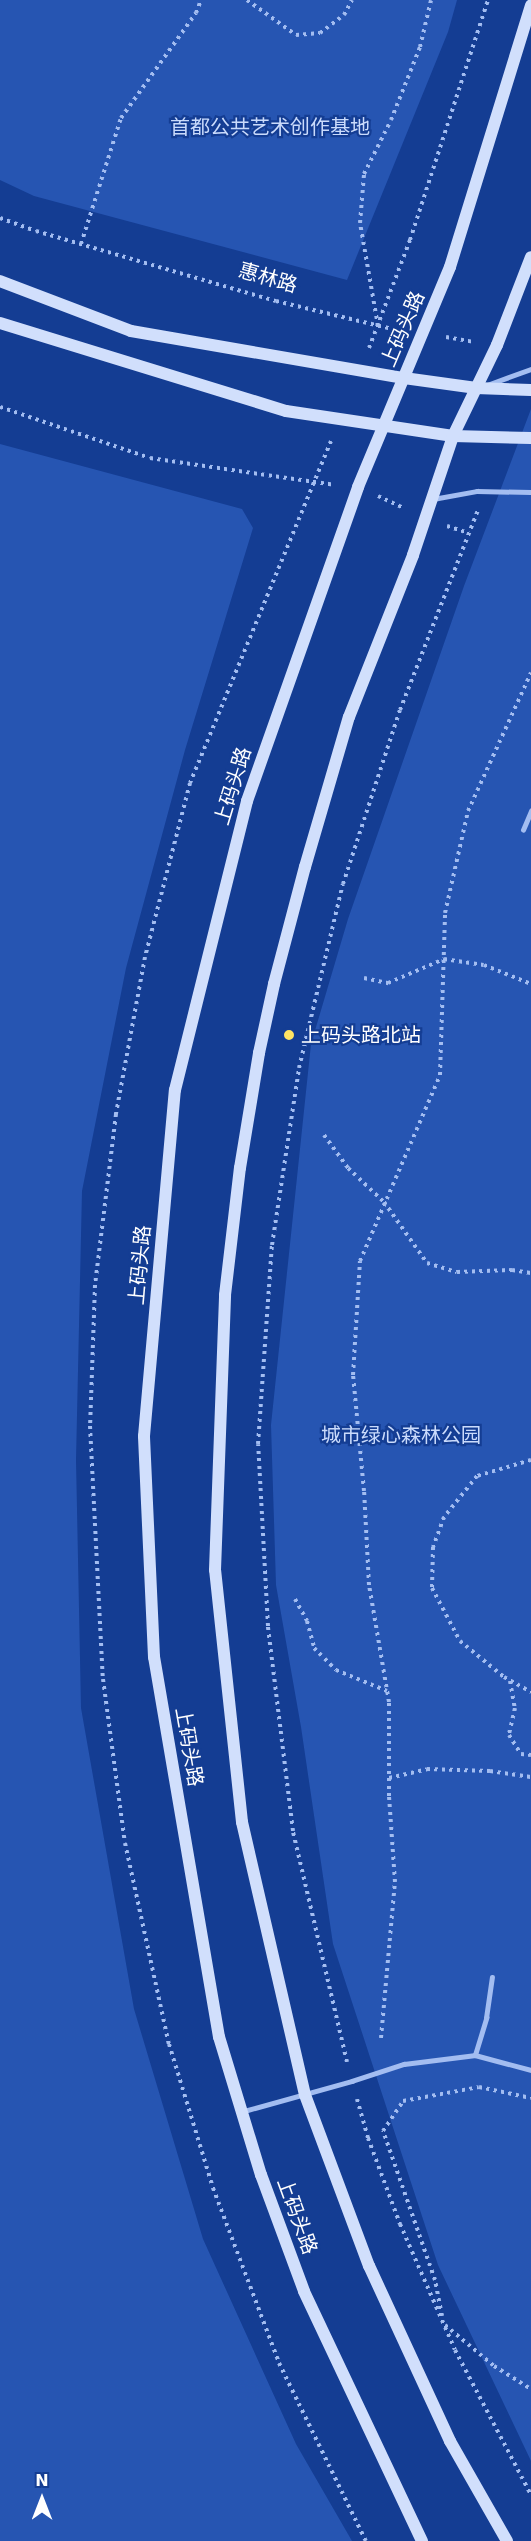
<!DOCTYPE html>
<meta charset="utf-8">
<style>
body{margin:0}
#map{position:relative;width:531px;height:2541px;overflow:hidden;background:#143d93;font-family:"DejaVu Sans","Noto Sans SC",sans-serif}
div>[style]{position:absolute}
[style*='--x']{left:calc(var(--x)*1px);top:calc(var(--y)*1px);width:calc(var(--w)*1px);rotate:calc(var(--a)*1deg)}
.green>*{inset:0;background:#2655b2}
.path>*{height:4px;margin-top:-2px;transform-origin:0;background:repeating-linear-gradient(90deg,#a3bdf1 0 3px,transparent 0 7.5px)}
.lane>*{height:4.5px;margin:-2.25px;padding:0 2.25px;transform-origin:2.25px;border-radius:2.25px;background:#a3bdf1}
.secondary>*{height:12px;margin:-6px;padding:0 6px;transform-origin:6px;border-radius:6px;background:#d1dffc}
.dots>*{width:16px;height:16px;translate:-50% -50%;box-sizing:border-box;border:3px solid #143d93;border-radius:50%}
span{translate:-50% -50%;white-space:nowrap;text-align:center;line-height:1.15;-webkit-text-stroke:4.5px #143d93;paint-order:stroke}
.park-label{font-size:20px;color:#cadbfc}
.street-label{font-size:20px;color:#fff}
.poi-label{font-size:20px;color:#fff}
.left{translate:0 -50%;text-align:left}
.north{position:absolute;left:12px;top:2469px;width:60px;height:60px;-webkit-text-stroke:4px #143d93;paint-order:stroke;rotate:0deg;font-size:16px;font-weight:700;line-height:24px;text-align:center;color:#fff}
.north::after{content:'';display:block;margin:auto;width:21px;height:27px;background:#fff;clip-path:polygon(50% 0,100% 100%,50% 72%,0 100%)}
</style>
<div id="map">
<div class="green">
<i style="clip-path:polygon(0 0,457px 0,448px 32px,347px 280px,34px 196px,0 180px)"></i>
<i style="clip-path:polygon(531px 409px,531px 2461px,438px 2265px,333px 1944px,301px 1727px,276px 1585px,271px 1425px,311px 1044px,348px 919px,464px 586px)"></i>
<i style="clip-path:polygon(0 444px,242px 509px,253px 528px,185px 750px,126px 968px,82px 1191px,76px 1460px,81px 1708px,134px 2009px,203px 2239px,296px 2444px,352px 2541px,0 2541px)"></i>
</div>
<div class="path">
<i style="--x:247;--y:0;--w:60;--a:35.5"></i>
<i style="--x:296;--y:35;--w:24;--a:-5"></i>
<i style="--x:320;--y:33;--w:30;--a:-37"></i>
<i style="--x:344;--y:15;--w:17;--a:-62"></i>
<i style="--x:0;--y:218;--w:38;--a:20"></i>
<i style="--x:36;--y:231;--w:250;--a:16.3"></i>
<i style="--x:276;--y:301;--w:124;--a:13.5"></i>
<i style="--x:81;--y:244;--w:132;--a:-72.4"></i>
<i style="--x:121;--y:118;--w:129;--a:-54.5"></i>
<i style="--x:196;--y:13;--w:14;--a:-69"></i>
<i style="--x:378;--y:326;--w:105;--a:-99.9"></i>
<i style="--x:360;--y:223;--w:49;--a:-85.3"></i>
<i style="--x:364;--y:174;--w:60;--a:-63.4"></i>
<i style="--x:391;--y:120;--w:79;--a:-68.3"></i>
<i style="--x:420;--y:47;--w:48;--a:-76.8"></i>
<i style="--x:446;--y:337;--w:28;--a:10"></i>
<i style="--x:369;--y:348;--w:116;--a:-69.2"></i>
<i style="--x:410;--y:240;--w:252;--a:-72"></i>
<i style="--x:0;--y:407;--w:158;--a:18.8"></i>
<i style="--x:150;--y:458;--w:186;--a:8.3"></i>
<i style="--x:331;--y:441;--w:370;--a:112.4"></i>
<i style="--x:190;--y:783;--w:180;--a:104.5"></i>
<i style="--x:145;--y:957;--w:160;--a:100.5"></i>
<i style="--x:116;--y:1114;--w:172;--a:97"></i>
<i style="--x:95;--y:1285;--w:141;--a:92"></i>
<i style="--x:90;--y:1426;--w:253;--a:87.1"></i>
<i style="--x:103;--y:1679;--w:165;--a:82.4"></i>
<i style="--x:125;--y:1843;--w:206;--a:77.7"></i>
<i style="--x:169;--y:2044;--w:151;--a:73"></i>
<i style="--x:213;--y:2188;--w:187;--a:69.3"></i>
<i style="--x:279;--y:2363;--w:198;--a:64"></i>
<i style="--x:378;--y:496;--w:29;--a:25"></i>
<i style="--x:447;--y:526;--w:23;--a:18"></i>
<i style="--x:364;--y:978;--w:25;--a:12"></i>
<i style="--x:388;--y:983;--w:61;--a:-23.2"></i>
<i style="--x:444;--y:959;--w:40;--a:8.5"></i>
<i style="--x:484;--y:965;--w:51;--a:22"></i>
<i style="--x:324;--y:1135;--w:41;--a:54"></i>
<i style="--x:348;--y:1168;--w:50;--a:43.4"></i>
<i style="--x:384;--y:1202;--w:75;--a:54.8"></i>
<i style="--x:427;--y:1263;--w:31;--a:17"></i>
<i style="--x:457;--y:1272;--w:55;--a:-2.1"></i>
<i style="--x:512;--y:1270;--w:19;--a:9"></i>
<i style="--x:531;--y:1460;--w:56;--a:163.5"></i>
<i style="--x:477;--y:1476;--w:53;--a:128.8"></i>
<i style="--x:444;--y:1517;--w:32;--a:110"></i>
<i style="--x:433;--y:1547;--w:41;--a:91.4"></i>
<i style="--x:432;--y:1588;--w:60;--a:62.2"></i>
<i style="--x:460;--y:1641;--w:57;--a:39.3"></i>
<i style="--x:504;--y:1677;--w:31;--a:29"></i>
<i style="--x:295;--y:1599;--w:25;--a:61"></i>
<i style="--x:307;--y:1621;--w:28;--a:75"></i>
<i style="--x:314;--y:1648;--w:31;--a:45"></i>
<i style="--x:336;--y:1670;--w:55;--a:22.4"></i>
<i style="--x:510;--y:1681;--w:27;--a:80"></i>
<i style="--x:515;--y:1708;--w:28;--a:103"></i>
<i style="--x:509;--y:1735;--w:22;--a:58"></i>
<i style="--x:521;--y:1754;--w:10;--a:6"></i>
<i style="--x:389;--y:1778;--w:39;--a:-13"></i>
<i style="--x:427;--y:1769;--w:63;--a:1.8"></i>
<i style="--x:490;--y:1771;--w:41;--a:8.3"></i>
<i style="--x:381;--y:2038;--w:157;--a:-84.9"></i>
<i style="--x:395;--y:1882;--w:86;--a:-94"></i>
<i style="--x:389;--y:1796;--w:94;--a:-90"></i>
<i style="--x:389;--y:1702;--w:119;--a:-99.7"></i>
<i style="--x:369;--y:1585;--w:94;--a:-93"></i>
<i style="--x:364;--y:1491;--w:117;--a:-95.4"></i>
<i style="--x:353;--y:1375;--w:114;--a:-86.5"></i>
<i style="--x:360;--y:1261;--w:202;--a:-66.7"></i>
<i style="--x:440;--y:1075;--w:162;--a:-88.2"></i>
<i style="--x:445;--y:913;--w:105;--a:-77.3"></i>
<i style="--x:468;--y:811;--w:152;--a:-65.5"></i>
<i style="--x:347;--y:2062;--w:237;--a:-103.2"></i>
<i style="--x:293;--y:1831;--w:207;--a:-97"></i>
<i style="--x:268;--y:1626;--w:182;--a:-93.1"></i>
<i style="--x:258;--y:1444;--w:199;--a:-86"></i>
<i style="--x:272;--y:1245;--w:179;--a:-81.3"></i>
<i style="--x:299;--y:1068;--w:189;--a:-76.6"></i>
<i style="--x:343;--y:884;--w:183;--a:-71.9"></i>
<i style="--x:400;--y:710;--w:215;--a:-68.7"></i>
<i style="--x:357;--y:2099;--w:41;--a:74.2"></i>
<i style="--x:368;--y:2138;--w:92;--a:69.6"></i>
<i style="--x:400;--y:2224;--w:137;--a:66.4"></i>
<i style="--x:455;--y:2350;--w:164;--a:62.3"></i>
<i style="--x:442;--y:2316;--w:37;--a:-101"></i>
<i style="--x:435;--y:2280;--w:158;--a:-109.2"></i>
<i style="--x:383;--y:2131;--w:36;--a:-56"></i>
<i style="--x:403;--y:2101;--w:77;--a:-10.4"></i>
<i style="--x:479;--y:2087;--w:53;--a:11.9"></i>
<i style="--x:445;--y:2325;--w:64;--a:39.9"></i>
<i style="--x:494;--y:2366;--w:44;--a:31.9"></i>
</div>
<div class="lane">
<i style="--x:487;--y:385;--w:47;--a:-20"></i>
<i style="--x:433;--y:499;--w:45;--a:-10.3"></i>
<i style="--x:477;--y:491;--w:54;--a:1.1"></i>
<i style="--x:523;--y:830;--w:21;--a:-67"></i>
<i style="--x:475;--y:2055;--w:58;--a:15"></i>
<i style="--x:244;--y:2111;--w:112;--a:-15.5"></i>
<i style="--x:352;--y:2081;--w:55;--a:-18.1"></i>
<i style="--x:404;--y:2064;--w:72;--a:-7.2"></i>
<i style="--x:475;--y:2055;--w:39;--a:-73"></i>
<i style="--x:486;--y:2018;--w:41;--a:-81.7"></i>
</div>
<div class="secondary">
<i style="--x:0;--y:281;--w:140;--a:20.9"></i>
<i style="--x:131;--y:331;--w:277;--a:9.8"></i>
<i style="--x:404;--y:378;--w:73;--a:7.9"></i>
<i style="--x:476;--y:388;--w:55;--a:2.1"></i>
<i style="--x:0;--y:323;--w:299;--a:17.1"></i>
<i style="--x:286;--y:411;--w:169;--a:8.5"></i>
<i style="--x:453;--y:436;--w:78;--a:1.5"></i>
<i style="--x:422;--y:2541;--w:276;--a:-115.3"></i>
<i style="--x:304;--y:2291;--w:124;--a:-110.3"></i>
<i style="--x:261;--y:2175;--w:144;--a:-106.9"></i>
<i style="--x:219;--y:2037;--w:386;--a:-99.7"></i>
<i style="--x:154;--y:1657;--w:221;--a:-92.6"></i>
<i style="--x:144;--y:1436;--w:347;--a:-84.9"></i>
<i style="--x:175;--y:1090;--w:298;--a:-76"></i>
<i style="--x:247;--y:801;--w:333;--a:-70.5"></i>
<i style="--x:358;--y:487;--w:238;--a:-67.3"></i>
<i style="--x:450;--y:267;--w:274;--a:-72.8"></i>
<i style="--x:507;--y:2541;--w:115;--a:-119.7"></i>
<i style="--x:450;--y:2441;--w:193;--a:-114.8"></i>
<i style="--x:369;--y:2266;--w:183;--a:-110.5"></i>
<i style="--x:305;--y:2095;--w:280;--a:-103"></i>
<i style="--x:242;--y:1822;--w:253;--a:-96.1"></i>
<i style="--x:215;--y:1570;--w:275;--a:-87.9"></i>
<i style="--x:225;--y:1295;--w:128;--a:-83.3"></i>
<i style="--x:240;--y:1168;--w:117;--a:-80.6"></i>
<i style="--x:259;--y:1053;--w:71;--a:-77.7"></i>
<i style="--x:274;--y:984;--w:121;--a:-75.2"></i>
<i style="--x:305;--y:867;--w:156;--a:-73.7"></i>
<i style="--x:349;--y:717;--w:174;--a:-68.4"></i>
<i style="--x:413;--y:555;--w:126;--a:-71.4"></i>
<i style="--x:453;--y:436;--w:101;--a:-64.2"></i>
<i style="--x:497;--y:345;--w:94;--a:-68.9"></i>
</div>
<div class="dots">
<i style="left:289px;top:1035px;background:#ffe463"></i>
</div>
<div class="park-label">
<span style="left:270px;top:127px">首都公共艺术创作基地</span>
<span style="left:401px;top:1435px">城市绿心森林公园</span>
</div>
<div class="street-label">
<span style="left:268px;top:278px;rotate:16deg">惠林路</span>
<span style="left:403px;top:329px;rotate:-67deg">上码头路</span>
<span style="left:233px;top:786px;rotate:-73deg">上码头路</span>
<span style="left:140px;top:1265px;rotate:-85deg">上码头路</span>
<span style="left:189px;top:1747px;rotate:80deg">上码头路</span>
<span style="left:297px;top:2216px;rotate:70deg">上码头路</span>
</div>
<div class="poi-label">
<span class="left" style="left:301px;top:1035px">上码头路北站</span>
</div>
<div class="north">N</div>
</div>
